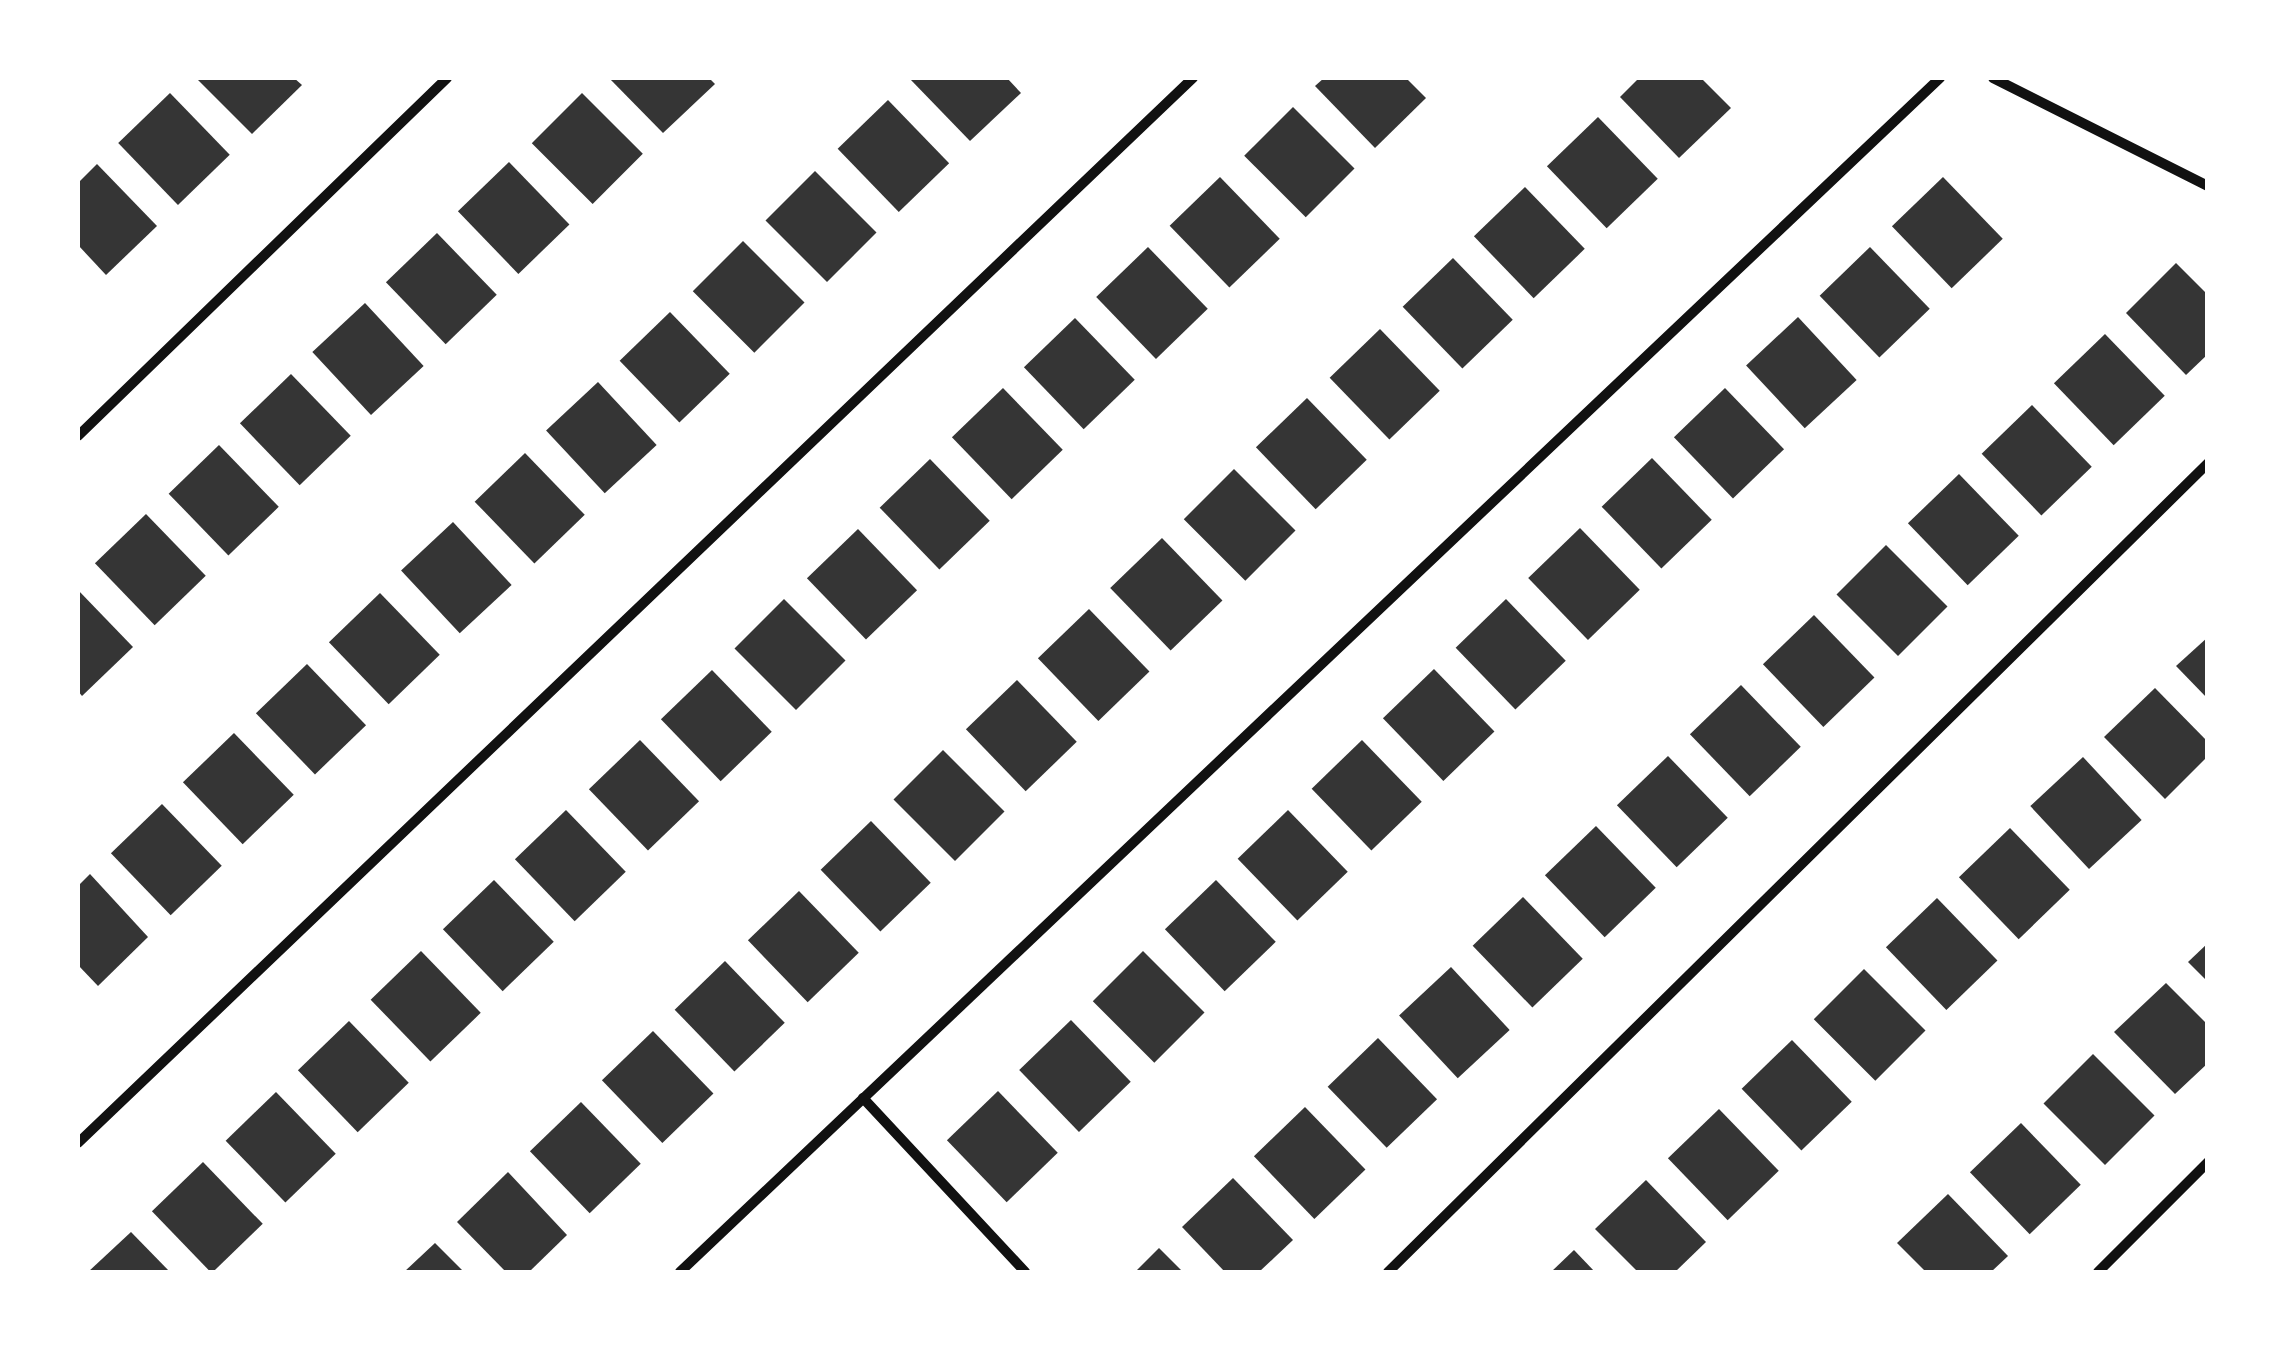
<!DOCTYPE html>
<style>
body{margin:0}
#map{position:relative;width:2285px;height:1350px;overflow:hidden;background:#fff;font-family:Quicksand,sans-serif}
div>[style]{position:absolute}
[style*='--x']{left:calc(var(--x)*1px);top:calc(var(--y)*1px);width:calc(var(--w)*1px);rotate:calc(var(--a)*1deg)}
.building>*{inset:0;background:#353535;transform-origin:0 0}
.minor>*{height:10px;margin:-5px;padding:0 5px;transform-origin:5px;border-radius:5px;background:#111}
span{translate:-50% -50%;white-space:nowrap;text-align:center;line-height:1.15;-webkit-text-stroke:9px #fff;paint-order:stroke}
.frame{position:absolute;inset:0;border:80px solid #fff;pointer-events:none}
</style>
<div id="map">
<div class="building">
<i style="clip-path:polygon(196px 78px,294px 78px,302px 85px,252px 134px)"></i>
<i style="clip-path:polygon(609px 78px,709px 78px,715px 84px,663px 133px)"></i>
<i style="clip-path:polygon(1007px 78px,1021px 93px,970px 141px,910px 79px)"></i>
<i style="clip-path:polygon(1324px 78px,1406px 78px,1426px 98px,1375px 148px,1315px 86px)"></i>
<i style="clip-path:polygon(1639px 78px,1701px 78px,1731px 108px,1679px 158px,1620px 97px)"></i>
<i style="left:170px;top:93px;width:86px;height:72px;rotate:46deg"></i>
<i style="left:582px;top:93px;width:86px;height:71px;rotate:45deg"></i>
<i style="left:888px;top:100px;width:88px;height:70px;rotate:46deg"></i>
<i style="left:1293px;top:107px;width:87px;height:69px;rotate:45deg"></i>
<i style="left:1598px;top:117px;width:86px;height:71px;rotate:46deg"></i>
<i style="left:509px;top:162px;width:87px;height:71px;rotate:46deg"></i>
<i style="clip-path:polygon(97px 164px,157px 226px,106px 275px,78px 245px,78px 183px)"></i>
<i style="left:815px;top:171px;width:87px;height:70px;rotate:45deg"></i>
<i style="left:1220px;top:177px;width:86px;height:70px;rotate:46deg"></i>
<i style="left:1943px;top:177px;width:86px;height:71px;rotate:46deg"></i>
<i style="left:1525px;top:187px;width:86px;height:71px;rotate:46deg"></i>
<i style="left:437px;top:233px;width:86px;height:71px;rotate:46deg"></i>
<i style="left:743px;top:241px;width:87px;height:71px;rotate:45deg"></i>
<i style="left:1148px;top:247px;width:86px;height:72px;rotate:46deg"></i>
<i style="left:1870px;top:247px;width:86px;height:70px;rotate:46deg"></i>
<i style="left:1453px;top:258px;width:86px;height:70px;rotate:46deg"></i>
<i style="clip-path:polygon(2176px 263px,2208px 295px,2208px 354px,2186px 375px,2126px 313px)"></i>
<i style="left:365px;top:303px;width:86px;height:72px;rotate:47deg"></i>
<i style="left:670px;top:312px;width:86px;height:70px;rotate:46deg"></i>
<i style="left:1798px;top:317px;width:86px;height:71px;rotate:47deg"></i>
<i style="left:1075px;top:318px;width:86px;height:71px;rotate:46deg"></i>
<i style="left:1380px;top:329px;width:86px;height:70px;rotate:46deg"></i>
<i style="left:2105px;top:334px;width:86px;height:71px;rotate:46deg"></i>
<i style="left:291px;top:374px;width:86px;height:71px;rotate:46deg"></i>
<i style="left:598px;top:382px;width:86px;height:71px;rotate:47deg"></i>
<i style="left:1003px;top:388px;width:86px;height:71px;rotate:46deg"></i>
<i style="left:1725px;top:388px;width:85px;height:71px;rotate:46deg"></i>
<i style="left:1307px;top:398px;width:86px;height:71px;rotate:46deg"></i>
<i style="left:2032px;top:405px;width:86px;height:70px;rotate:46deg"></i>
<i style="left:219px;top:445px;width:86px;height:70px;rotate:46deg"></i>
<i style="left:525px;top:453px;width:86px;height:70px;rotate:46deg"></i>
<i style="left:1652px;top:458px;width:86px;height:70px;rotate:46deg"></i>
<i style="left:930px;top:459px;width:86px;height:70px;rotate:46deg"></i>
<i style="left:1234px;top:469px;width:87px;height:71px;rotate:45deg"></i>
<i style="left:1959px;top:474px;width:86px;height:71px;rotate:46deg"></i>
<i style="left:146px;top:514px;width:86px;height:71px;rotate:46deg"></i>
<i style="left:453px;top:522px;width:86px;height:71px;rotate:47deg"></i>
<i style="left:1580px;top:528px;width:86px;height:72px;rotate:46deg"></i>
<i style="left:858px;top:529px;width:85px;height:71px;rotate:46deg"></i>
<i style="left:1162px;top:538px;width:87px;height:72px;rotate:46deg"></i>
<i style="left:1886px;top:545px;width:87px;height:70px;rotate:45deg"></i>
<i style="clip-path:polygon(78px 590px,133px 647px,82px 696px,78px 691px)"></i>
<i style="left:380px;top:593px;width:86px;height:71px;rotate:46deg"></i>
<i style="left:784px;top:599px;width:87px;height:70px;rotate:45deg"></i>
<i style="left:1506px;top:599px;width:86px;height:70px;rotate:46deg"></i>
<i style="left:1089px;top:609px;width:87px;height:71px;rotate:46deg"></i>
<i style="left:1814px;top:615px;width:87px;height:71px;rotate:46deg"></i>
<i style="clip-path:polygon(2208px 637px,2208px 699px,2176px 666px)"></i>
<i style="left:307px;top:664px;width:85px;height:71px;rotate:46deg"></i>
<i style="left:1434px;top:669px;width:87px;height:71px;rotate:46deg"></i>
<i style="left:712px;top:670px;width:86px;height:71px;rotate:46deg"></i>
<i style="left:1017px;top:680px;width:86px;height:71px;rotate:46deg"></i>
<i style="left:1741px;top:685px;width:86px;height:71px;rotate:46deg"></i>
<i style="clip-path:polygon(2155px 688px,2208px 742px,2208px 756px,2165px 799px,2104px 737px)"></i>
<i style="left:234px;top:733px;width:86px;height:71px;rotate:46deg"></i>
<i style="left:640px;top:740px;width:85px;height:71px;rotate:46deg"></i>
<i style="left:1362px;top:740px;width:86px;height:70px;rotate:46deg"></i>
<i style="left:943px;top:750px;width:87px;height:70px;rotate:45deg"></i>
<i style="left:1668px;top:756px;width:86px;height:71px;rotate:46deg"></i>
<i style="left:2083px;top:757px;width:86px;height:72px;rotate:47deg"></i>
<i style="left:162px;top:804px;width:86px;height:71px;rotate:46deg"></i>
<i style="left:566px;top:810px;width:86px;height:71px;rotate:46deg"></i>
<i style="left:1288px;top:810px;width:86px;height:70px;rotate:46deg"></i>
<i style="left:871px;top:821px;width:86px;height:70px;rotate:46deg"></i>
<i style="left:1596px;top:826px;width:86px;height:71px;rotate:46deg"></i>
<i style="left:2010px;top:828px;width:86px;height:71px;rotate:46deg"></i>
<i style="clip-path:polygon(90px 874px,148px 937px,98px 986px,78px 965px,78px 886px)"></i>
<i style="left:494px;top:880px;width:86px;height:71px;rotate:46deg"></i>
<i style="left:1216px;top:880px;width:86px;height:71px;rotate:46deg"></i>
<i style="left:799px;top:891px;width:86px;height:71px;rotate:46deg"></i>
<i style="left:1523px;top:897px;width:86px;height:70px;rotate:46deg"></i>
<i style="left:1937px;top:898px;width:87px;height:71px;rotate:46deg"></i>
<i style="clip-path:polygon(2208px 943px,2208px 982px,2188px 962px)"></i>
<i style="left:421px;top:951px;width:86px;height:70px;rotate:46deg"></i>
<i style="left:1143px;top:951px;width:87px;height:71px;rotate:45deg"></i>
<i style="left:725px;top:961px;width:86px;height:70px;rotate:46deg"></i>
<i style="left:1451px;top:967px;width:86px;height:71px;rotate:47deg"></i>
<i style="left:1864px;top:969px;width:87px;height:71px;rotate:45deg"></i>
<i style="clip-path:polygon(2166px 983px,2208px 1025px,2208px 1063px,2175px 1094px,2114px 1032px)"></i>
<i style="left:1071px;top:1020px;width:86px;height:72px;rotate:46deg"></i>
<i style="left:349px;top:1021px;width:86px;height:71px;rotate:46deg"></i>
<i style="left:653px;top:1031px;width:87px;height:71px;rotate:46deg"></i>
<i style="left:1378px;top:1038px;width:85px;height:70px;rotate:46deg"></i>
<i style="left:1792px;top:1040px;width:86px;height:70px;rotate:46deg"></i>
<i style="left:2093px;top:1054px;width:87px;height:70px;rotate:45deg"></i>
<i style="left:998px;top:1091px;width:86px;height:71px;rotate:46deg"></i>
<i style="left:276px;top:1092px;width:86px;height:70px;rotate:46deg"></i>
<i style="left:581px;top:1102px;width:86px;height:71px;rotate:46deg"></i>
<i style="left:1305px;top:1107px;width:87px;height:71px;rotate:46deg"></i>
<i style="left:1719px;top:1109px;width:86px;height:71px;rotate:46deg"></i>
<i style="left:2021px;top:1123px;width:86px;height:71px;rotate:46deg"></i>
<i style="left:203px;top:1162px;width:86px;height:71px;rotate:46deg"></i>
<i style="clip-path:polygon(508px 1172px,567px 1235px,529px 1272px,506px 1272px,457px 1222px)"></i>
<i style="clip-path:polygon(1233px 1178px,1293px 1240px,1259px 1272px,1225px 1272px,1182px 1227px)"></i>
<i style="clip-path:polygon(1646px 1180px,1706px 1242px,1675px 1272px,1638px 1272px,1595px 1229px)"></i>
<i style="clip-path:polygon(1948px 1194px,2008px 1256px,1991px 1272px,1926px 1272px,1897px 1243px)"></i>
<i style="clip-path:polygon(131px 1232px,170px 1272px,88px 1272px)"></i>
<i style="clip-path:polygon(435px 1243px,464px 1272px,404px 1272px)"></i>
<i style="clip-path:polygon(1159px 1248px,1183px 1272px,1135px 1272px)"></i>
<i style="clip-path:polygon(1574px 1250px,1595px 1272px,1551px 1272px)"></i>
</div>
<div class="minor">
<i style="--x:1993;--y:78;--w:241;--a:26.7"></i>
<i style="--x:78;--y:436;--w:514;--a:-44.13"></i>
<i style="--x:863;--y:1098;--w:238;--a:47"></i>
<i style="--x:78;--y:1143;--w:1542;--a:-43.69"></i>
<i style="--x:680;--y:1272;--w:1736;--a:-43.46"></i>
<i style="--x:1388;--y:1272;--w:1152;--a:-44.61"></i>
<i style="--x:2098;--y:1272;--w:156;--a:-45"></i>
</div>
<div class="frame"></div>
</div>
